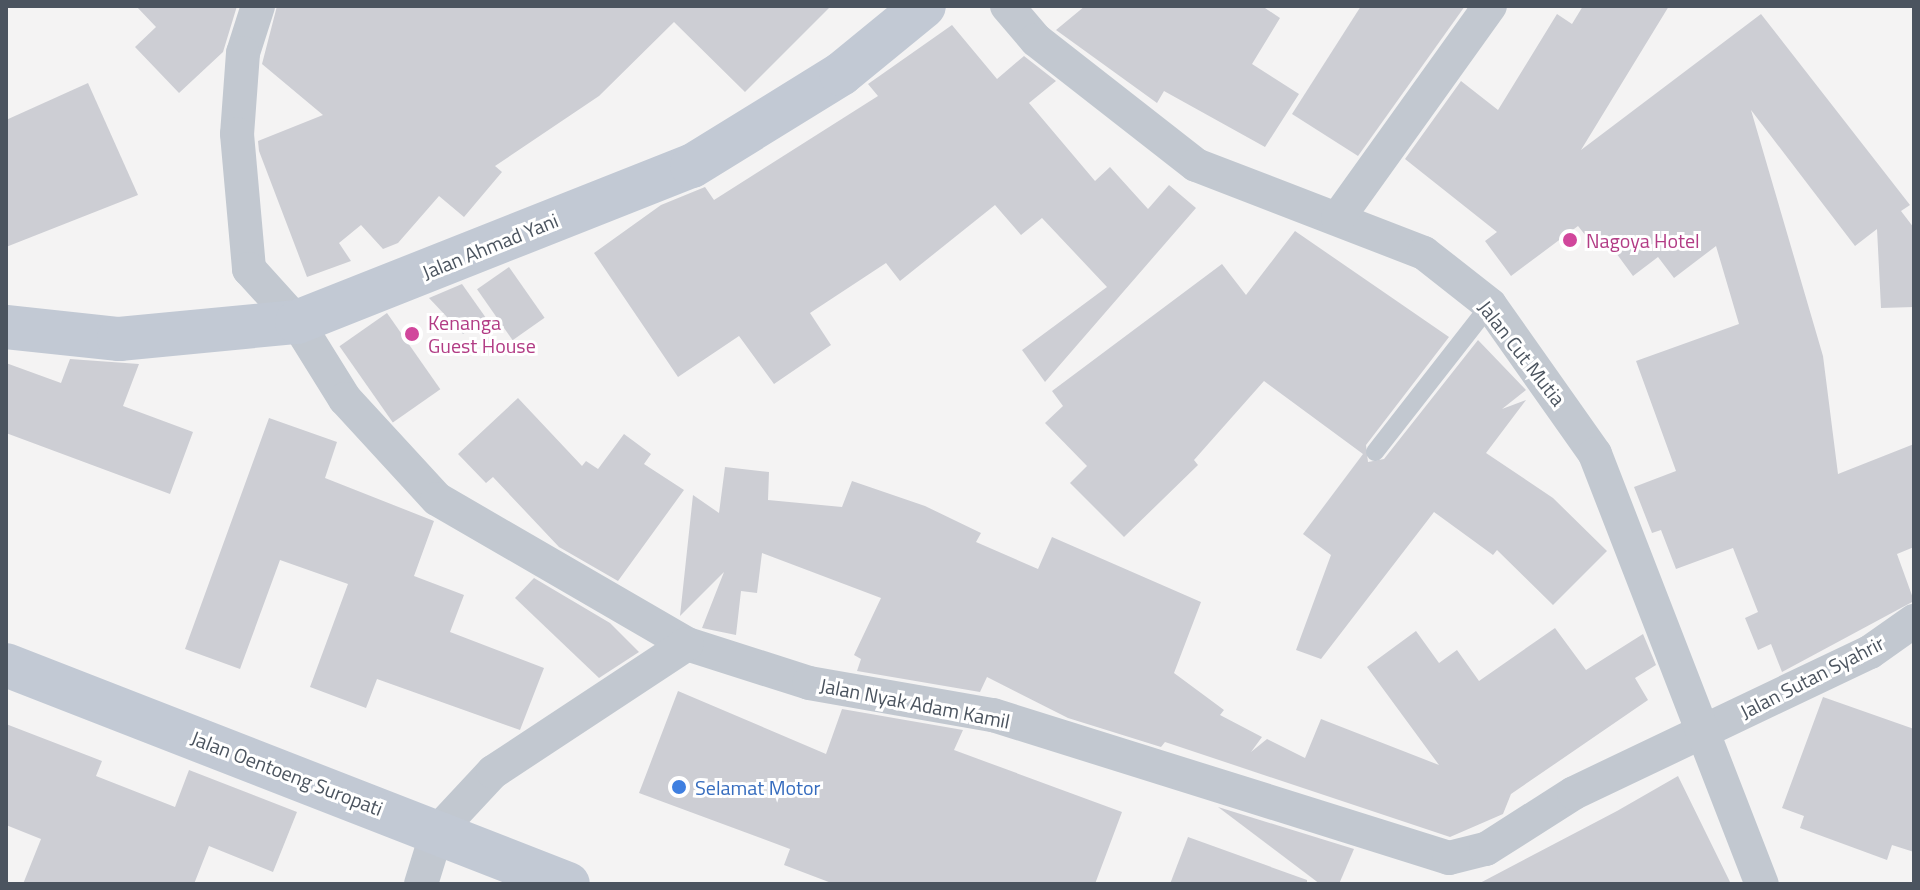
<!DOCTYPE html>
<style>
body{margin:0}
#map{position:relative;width:1920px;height:890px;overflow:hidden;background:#f4f3f3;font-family:"Titillium Web",sans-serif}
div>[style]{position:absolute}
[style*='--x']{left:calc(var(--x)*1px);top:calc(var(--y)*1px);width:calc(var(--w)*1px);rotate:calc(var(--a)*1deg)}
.building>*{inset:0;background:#cdced4;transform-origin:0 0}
.lane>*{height:18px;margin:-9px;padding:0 9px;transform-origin:9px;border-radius:9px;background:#c2c8d0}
.street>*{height:34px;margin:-17px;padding:0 17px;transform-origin:17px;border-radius:17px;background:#c2c8d0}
.secondary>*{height:44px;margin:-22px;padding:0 22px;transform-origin:22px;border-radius:22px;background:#c2c9d4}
.dots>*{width:22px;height:22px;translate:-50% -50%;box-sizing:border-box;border:4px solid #fff;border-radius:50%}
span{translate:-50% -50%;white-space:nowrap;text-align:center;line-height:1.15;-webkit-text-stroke:6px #fff;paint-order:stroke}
.hotel-label{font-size:20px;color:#b23c85}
.left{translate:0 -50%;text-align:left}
.street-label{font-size:20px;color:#4b545f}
.shop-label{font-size:20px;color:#366cbe}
.frame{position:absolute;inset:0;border:8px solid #4b545f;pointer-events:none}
</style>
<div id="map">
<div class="building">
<i style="clip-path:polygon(136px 6px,237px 6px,223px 52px,179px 93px,135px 47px,156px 27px)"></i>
<i style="clip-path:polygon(277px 6px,831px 6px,745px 92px,674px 22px,599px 96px,495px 166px,502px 172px,464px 217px,439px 196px,398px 243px,383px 249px,361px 225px,339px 243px,351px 261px,307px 277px,259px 151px,258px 141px,323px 115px,262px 64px)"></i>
<i style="clip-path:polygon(1085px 6px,1262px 6px,1280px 18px,1252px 64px,1299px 94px,1265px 147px,1164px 91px,1157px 103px,1056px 30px)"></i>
<i style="clip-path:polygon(1361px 6px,1465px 6px,1358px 156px,1292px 114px)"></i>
<i style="clip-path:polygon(1583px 6px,1669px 6px,1581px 150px,1761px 14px,1910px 205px,1901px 211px,1914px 228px,1914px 307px,1881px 308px,1877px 229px,1855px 246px,1751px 110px,1823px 356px,1838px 474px,1914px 444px,1914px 547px,1897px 554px,1914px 601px,1782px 672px,1771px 644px,1758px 650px,1745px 618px,1758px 612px,1733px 548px,1676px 569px,1661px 530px,1652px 533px,1634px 487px,1676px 471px,1636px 361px,1739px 324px,1716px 246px,1674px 278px,1658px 257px,1633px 276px,1608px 242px,1598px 251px,1578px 226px,1511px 276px,1485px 241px,1497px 232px,1405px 159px,1461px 81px,1498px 110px,1557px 14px,1572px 24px)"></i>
<i style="clip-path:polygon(952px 25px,997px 79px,1024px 56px,1056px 81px,1029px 103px,1095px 181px,1110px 167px,1148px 209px,1169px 185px,1196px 208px,1045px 382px,1022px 350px,1107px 287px,1042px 218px,1021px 235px,995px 205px,900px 281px,886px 263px,810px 313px,831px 345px,774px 384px,739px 336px,678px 377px,594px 253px,661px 205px,705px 187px,714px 200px,878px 96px,868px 84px)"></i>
<i style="clip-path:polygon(88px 83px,138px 195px,6px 247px,6px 120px)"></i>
<i style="clip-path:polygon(1295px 231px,1449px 337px,1366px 445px,1368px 462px,1384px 459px,1478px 340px,1526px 390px,1502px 409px,1526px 400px,1486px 453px,1553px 498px,1607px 551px,1553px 605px,1497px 550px,1493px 555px,1434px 512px,1321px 659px,1296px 650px,1331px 555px,1303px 534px,1363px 454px,1264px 381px,1194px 460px,1198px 465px,1124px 537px,1070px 483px,1087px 466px,1045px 423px,1063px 406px,1052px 391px,1222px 264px,1246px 295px)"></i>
<i style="left:509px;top:267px;width:62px;height:39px;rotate:55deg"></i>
<i style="clip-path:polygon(462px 284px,486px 318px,463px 334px,429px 298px)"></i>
<i style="left:387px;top:313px;width:93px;height:58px;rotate:55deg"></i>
<i style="clip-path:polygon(70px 359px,139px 364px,123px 406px,193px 432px,170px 494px,6px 433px,6px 363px,61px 383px)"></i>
<i style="clip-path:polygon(518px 398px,582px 466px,586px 461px,598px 469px,624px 434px,651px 454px,644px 464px,684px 490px,618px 581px,559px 547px,493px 477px,486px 483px,458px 454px)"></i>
<i style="clip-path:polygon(269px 418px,337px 442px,325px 478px,434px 521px,414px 576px,464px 595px,450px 632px,544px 668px,520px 730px,377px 679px,366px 708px,310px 687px,348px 584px,280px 560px,240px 669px,185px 649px)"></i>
<i style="clip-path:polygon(725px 467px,769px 472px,768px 500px,842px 507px,852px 481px,925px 506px,981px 533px,976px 542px,1038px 569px,1052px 537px,1201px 602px,1174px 673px,1224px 710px,1220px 715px,1262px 737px,1251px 752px,1267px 739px,1305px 758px,1321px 719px,1439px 765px,1367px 667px,1416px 631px,1439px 663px,1457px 650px,1479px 681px,1555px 628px,1586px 670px,1643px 634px,1656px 665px,1635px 678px,1648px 700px,1511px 794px,1503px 814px,1450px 837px,1165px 742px,1161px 747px,1068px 718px,987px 677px,980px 692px,857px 671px,861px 659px,854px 655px,881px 598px,762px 553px,757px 593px,741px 591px,736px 635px,702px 628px,724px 572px,680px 616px,693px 495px,719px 513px)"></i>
<i style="clip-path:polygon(534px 578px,610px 623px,639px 652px,599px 678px,515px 598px)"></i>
<i style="clip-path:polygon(678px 691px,826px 754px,842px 709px,963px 730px,954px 750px,1122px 812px,1095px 884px,834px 884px,784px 865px,790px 849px,639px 793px)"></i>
<i style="clip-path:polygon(1823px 697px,1914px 729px,1914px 852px,1892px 845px,1887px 860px,1800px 828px,1804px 816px,1782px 808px)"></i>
<i style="clip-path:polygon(6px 724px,102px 761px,96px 776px,175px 807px,189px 770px,297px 812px,273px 872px,209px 846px,194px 884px,23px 884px,41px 839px,6px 825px)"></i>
<i style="clip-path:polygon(1678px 776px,1731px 884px,1478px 884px,1617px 811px)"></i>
<i style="clip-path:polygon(1218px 807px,1354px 849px,1339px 884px,1320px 884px)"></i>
<i style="clip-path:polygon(1188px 837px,1307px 880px,1307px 884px,1170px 884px)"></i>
</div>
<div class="lane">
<i style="--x:1375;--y:452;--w:187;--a:-52"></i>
</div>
<div class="street">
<i style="--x:258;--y:6;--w:49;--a:107.7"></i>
<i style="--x:243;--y:53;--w:81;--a:94.2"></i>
<i style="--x:237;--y:134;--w:136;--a:84.9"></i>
<i style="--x:249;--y:269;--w:72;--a:47.8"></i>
<i style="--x:297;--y:322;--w:91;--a:58.1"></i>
<i style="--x:345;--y:399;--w:136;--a:47.4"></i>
<i style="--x:437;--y:499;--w:289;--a:30.1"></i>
<i style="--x:687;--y:644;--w:128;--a:17.7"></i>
<i style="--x:809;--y:683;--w:187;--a:9.9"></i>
<i style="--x:993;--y:715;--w:478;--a:17.4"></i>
<i style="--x:1449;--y:858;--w:38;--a:-14"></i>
<i style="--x:1486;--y:849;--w:104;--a:-32.5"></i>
<i style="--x:1574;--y:793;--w:328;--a:-25.5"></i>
<i style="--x:1870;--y:652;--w:54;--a:-35.2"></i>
<i style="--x:1007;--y:6;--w:45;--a:49.5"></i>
<i style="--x:1036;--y:40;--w:203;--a:38"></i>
<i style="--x:1196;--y:165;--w:244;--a:21.1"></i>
<i style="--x:1424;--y:253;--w:84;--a:38.2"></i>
<i style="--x:1490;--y:305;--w:182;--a:54.8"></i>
<i style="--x:1595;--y:454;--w:461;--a:68.8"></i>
<i style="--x:1338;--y:218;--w:261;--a:-54.4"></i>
<i style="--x:421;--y:884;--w:54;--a:-72.9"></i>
<i style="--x:437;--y:832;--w:82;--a:-47"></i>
<i style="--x:493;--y:772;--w:232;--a:-33.4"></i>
</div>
<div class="secondary">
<i style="--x:6;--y:327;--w:114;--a:6.1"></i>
<i style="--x:119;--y:339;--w:179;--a:-5.5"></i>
<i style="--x:297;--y:322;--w:425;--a:-21.6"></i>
<i style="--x:692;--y:166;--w:175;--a:-31.7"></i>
<i style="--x:841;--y:74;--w:107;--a:-39.3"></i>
<i style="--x:6;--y:665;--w:603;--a:21.29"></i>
</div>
<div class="dots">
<i style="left:1570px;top:240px;background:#d1479c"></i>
<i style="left:412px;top:334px;background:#d1479c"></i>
<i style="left:679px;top:787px;background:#3f7fe0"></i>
</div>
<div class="hotel-label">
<span class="left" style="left:1586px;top:240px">Nagoya Hotel</span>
<span class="left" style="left:428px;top:334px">Kenanga<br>Guest House</span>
</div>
<div class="street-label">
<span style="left:490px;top:246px;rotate:-22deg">Jalan Ahmad Yani</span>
<span style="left:1522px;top:353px;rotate:52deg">Jalan Cut Mutia</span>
<span style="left:1812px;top:677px;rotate:-27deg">Jalan Sutan Syahrir</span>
<span style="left:915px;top:703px;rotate:11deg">Jalan Nyak Adam Kamil</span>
<span style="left:287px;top:773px;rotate:21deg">Jalan Oentoeng Suropati</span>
</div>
<div class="shop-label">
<span class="left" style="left:695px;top:787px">Selamat Motor</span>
</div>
<div class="frame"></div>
</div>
